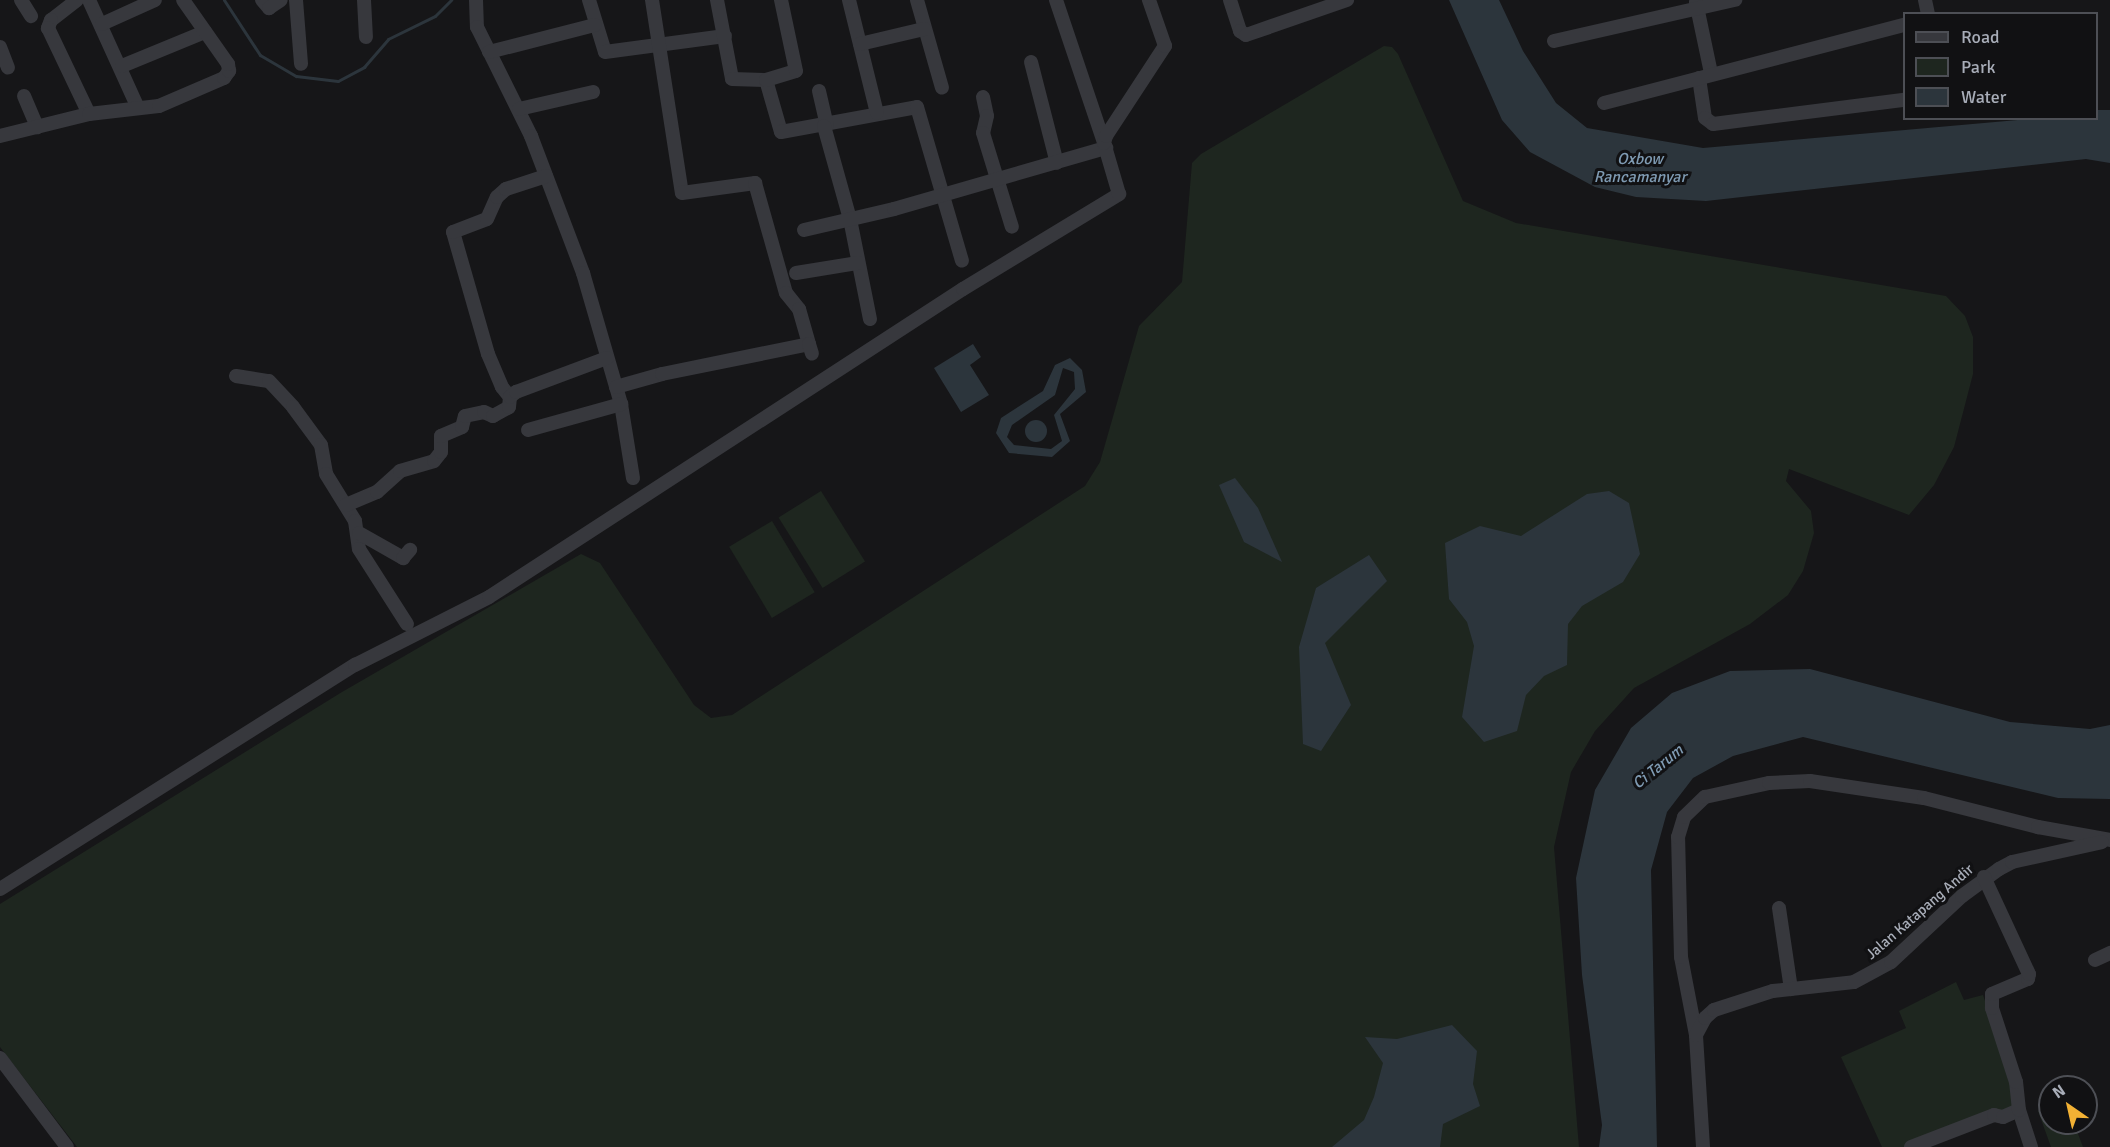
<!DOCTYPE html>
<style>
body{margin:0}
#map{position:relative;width:2110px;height:1147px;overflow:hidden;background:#161618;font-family:Signika,sans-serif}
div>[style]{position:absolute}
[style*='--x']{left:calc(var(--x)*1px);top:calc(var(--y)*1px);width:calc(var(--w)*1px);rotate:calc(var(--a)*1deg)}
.green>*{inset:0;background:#1e261f;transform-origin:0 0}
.water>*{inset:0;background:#2c353c}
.round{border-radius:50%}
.stream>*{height:3px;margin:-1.5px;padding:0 1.5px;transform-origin:1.5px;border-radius:1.5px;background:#2c353c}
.minor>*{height:14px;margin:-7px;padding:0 7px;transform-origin:7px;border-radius:7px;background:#37383d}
span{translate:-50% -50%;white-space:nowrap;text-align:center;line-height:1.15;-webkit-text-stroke:6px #111113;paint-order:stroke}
.street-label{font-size:15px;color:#a8adb8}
.water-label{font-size:16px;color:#7f9bb3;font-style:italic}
.legend{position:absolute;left:1903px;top:12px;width:195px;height:108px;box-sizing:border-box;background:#111113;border:2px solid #4d4f55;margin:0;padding:8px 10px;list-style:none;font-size:18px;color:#a8adb8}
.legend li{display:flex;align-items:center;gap:12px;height:30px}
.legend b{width:30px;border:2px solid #4d4f55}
.north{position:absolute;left:2038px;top:1075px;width:60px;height:60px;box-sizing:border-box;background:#111113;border:2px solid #4d4f55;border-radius:50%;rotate:326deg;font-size:16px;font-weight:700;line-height:24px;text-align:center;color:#a8adb8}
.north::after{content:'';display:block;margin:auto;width:21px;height:27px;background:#f2b134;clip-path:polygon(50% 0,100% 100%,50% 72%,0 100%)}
</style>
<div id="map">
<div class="green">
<i style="clip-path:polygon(1384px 46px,1392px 47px,1398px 54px,1463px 201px,1516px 223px,1946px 296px,1965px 316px,1973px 337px,1973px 374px,1954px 447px,1934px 485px,1909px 515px,1789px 469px,1786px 481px,1811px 511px,1814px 533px,1803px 571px,1788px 595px,1750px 624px,1634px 688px,1595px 731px,1571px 772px,1554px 847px,1579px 1147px,77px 1147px,0 1047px,0 904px,342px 692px,581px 554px,600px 563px,694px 705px,711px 718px,732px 715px,1085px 486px,1100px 462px,1139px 326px,1182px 282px,1192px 163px,1201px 154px)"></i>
<i style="left:821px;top:491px;width:83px;height:50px;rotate:58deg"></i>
<i style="left:772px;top:521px;width:83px;height:50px;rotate:59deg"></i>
<i style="clip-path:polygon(1956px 982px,1964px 1000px,1983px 995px,2013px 1083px,2016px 1106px,1921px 1147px,1882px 1147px,1841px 1057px,1906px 1028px,1899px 1011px)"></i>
<i style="clip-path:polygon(2050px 1108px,2050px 1123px,2074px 1123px,2083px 1147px,2051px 1147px,2038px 1111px)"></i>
</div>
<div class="water">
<i style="clip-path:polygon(1449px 0,1499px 0,1523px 51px,1556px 103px,1587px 128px,1703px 148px,2029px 119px,2096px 118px,2097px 110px,2110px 110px,2110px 163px,2086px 159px,1706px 201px,1636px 197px,1595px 187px,1530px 152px,1502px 120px)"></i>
<i style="clip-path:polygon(973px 344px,981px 357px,970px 365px,989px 395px,961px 412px,934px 368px)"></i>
<i style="clip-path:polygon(evenodd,1070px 358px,1082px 370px,1086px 392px,1060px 414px,1070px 441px,1052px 457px,1009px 453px,996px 433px,1001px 418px,1043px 391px,1055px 365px,1070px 358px,1063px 368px,1074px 372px,1075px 389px,1054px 415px,1062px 441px,1051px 449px,1014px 445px,1007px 437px,1012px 425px,1055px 395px,1063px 368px)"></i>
<i class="round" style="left:1025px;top:420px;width:22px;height:22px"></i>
<i style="clip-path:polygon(1235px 478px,1258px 508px,1282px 562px,1244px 542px,1219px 485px)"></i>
<i style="clip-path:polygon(1609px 491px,1629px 503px,1640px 554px,1623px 582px,1582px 606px,1568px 624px,1567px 665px,1544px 676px,1526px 695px,1517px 731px,1484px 742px,1462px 717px,1474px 646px,1467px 622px,1449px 599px,1445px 543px,1480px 526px,1521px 536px,1587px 494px)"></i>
<i style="clip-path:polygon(1369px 555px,1387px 581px,1325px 643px,1351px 705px,1321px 751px,1303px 744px,1299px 647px,1316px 588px)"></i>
<i style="clip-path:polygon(1810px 669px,2010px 722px,2090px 729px,2110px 725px,2110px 799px,2058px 798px,1803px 737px,1733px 756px,1693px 778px,1667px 812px,1651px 870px,1657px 1147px,1599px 1147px,1602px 1125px,1582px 975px,1576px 878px,1595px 790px,1631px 728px,1672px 693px,1730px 671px)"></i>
<i style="clip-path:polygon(1452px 1025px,1477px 1051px,1473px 1084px,1480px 1106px,1443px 1124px,1440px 1147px,1332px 1147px,1364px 1120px,1374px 1097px,1383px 1063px,1365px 1037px,1397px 1039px)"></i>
</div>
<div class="stream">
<i style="--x:224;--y:0;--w:66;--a:56.8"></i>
<i style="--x:260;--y:55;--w:42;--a:30.3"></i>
<i style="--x:296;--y:76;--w:42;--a:6.8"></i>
<i style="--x:338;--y:81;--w:30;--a:-28"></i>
<i style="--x:364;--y:67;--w:37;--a:-49"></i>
<i style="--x:388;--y:39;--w:52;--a:-26.1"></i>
<i style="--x:435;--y:16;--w:23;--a:-45"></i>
</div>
<div class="minor">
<i style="--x:21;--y:0;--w:19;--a:58"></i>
<i style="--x:77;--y:0;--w:33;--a:142"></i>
<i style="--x:51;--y:20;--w:9;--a:111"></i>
<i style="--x:48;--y:28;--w:95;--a:64.5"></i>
<i style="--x:89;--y:0;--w:116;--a:65.6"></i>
<i style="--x:262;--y:0;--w:11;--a:49"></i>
<i style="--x:269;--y:8;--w:14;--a:-34"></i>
<i style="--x:296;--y:0;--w:64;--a:85.5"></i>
<i style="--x:364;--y:0;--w:37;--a:87"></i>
<i style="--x:476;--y:0;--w:27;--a:88"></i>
<i style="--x:477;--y:27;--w:122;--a:63.6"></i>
<i style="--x:531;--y:136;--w:147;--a:69.2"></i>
<i style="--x:583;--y:273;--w:136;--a:73.8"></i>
<i style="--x:621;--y:404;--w:75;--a:80.8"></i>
<i style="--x:589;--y:0;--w:54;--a:72.9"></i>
<i style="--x:605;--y:52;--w:121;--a:-7.6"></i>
<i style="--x:652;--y:0;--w:195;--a:81.2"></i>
<i style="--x:682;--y:193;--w:74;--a:-7.8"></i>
<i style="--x:755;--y:183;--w:114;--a:74.3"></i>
<i style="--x:786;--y:293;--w:21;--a:51"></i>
<i style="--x:799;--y:309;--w:36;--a:74"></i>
<i style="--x:717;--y:0;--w:80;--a:79.2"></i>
<i style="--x:732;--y:79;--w:34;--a:2"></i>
<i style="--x:766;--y:80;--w:54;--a:73.9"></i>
<i style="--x:781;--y:132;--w:138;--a:-10.4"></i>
<i style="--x:917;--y:107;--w:160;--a:73.7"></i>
<i style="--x:849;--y:0;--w:116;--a:76.1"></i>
<i style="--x:917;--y:0;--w:91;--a:74.1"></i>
<i style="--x:1056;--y:0;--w:151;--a:71.4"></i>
<i style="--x:1230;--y:0;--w:33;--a:72"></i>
<i style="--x:1240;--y:31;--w:7;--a:34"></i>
<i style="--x:1246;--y:35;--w:107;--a:-19.1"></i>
<i style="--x:1925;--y:0;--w:14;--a:78"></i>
<i style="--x:1696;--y:2;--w:73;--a:78.1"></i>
<i style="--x:102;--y:24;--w:58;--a:-24.4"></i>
<i style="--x:1554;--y:41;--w:186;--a:-12.8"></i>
<i style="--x:860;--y:44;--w:66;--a:-13.2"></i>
<i style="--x:0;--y:47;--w:22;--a:69"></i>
<i style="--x:489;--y:52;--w:109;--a:-14.3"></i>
<i style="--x:1031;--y:62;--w:104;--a:75.6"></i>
<i style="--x:122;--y:66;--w:90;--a:-22.3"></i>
<i style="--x:1699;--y:78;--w:40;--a:81.5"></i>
<i style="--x:1705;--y:118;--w:10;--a:37"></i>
<i style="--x:1713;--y:124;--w:193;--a:-7.2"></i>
<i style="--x:766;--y:80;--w:31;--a:-17"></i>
<i style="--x:796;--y:71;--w:73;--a:-101.9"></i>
<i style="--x:819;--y:91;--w:35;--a:77"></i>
<i style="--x:24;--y:96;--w:34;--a:67"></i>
<i style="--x:983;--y:97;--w:19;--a:78"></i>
<i style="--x:987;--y:116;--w:17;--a:103"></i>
<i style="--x:983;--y:133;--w:98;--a:72.9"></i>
<i style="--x:1604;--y:103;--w:310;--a:-14.6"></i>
<i style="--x:519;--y:109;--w:76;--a:-12.9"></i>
<i style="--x:824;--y:126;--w:97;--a:74.4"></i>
<i style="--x:850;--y:219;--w:102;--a:78.7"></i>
<i style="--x:0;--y:136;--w:92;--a:-13.9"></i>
<i style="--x:89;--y:114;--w:70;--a:-6.5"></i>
<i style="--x:159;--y:106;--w:71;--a:-23.3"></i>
<i style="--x:224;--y:78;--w:9;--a:-54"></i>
<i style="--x:229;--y:71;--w:7;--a:-98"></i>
<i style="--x:228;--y:64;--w:78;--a:-125.1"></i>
<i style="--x:804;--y:230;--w:92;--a:-13.1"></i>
<i style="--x:894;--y:209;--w:221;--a:-16.1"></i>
<i style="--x:796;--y:273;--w:63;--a:-9.2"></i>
<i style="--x:236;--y:376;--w:33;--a:9"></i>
<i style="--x:269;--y:381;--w:35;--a:47"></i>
<i style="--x:293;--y:407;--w:47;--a:53.6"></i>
<i style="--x:321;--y:445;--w:29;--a:80"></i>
<i style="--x:326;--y:474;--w:55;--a:58.3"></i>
<i style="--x:355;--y:521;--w:28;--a:82"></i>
<i style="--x:359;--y:549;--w:89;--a:57.4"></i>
<i style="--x:616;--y:387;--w:48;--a:-15.8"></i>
<i style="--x:662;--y:374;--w:150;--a:-11.5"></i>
<i style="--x:809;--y:344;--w:10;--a:73"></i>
<i style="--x:510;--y:397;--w:13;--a:-129"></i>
<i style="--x:502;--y:387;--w:36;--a:-113"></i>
<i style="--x:488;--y:354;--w:127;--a:-106"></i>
<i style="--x:453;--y:232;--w:36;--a:-21"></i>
<i style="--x:487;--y:219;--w:24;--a:-66"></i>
<i style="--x:497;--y:197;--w:12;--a:-42"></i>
<i style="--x:506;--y:189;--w:42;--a:-18"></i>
<i style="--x:528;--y:430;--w:97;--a:-15.6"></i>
<i style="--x:346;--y:505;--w:34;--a:-23"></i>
<i style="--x:377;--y:492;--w:31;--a:-42"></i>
<i style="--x:400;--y:471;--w:35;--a:-16"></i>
<i style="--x:434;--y:461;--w:11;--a:-52"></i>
<i style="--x:441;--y:452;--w:16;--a:-90"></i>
<i style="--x:441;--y:436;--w:23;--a:-23"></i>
<i style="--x:462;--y:427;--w:11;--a:-75"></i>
<i style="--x:465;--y:416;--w:19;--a:-12"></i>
<i style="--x:484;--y:412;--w:10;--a:24"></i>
<i style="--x:493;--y:416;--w:18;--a:-29"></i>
<i style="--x:509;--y:407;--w:10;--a:-84"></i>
<i style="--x:510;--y:397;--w:8;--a:-40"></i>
<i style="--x:516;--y:392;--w:97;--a:-20.5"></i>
<i style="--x:359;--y:533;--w:51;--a:29.6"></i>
<i style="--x:403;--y:558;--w:11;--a:-49"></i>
<i style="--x:0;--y:889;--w:420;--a:-32.3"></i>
<i style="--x:355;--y:665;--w:150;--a:-26.9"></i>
<i style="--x:489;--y:597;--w:565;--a:-33.02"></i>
<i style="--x:963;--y:289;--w:183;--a:-31.3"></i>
<i style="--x:1119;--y:194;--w:53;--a:-106.4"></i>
<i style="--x:1104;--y:143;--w:7;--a:-74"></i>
<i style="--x:1106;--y:136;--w:108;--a:-56.8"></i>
<i style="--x:1165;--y:46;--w:49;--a:-109.2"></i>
<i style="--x:1779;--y:908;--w:82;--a:81.6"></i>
<i style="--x:2095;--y:960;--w:17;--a:-25"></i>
<i style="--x:1696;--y:1035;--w:79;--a:-100.9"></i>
<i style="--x:1681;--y:957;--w:120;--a:-91.4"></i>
<i style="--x:1678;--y:837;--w:21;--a:-73"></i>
<i style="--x:1684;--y:817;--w:29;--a:-44"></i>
<i style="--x:1705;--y:797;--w:66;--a:-12.3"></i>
<i style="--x:1769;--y:783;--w:41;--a:-2.8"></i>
<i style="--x:1810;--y:781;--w:115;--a:8.5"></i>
<i style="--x:1924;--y:798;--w:118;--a:14.3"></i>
<i style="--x:2038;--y:827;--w:73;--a:10.2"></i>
<i style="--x:0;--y:1058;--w:111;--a:53"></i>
<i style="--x:2019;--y:1110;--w:39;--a:72"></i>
<i style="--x:1703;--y:1147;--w:112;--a:-93.6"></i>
<i style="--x:1696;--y:1035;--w:19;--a:-62"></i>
<i style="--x:1705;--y:1018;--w:12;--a:-42"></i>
<i style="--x:1714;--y:1010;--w:62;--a:-17.9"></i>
<i style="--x:1773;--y:991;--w:81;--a:-6.3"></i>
<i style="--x:1854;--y:982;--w:42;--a:-28.4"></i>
<i style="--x:1891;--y:962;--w:97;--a:-42.9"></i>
<i style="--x:1962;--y:896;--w:46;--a:-36.1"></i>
<i style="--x:1999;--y:869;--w:15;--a:-28"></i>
<i style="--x:2012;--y:862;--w:92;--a:-12.5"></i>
<i style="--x:1911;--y:1147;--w:89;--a:-21.1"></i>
<i style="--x:1994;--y:1115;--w:9;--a:13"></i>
<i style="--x:2003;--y:1117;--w:17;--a:-24"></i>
<i style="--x:2019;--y:1110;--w:28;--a:-96"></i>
<i style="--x:2016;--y:1082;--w:78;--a:-108"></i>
<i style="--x:1992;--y:1008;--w:14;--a:-90"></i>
<i style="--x:1992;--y:994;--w:39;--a:-23"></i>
<i style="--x:2028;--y:979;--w:5;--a:-79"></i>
<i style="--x:2029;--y:974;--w:107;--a:-114.9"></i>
</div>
<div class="street-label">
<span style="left:1920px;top:912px;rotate:-41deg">Jalan Katapang Andir</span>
</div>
<div class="water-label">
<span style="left:1640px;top:168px">Oxbow<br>Rancamanyar</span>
<span style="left:1658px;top:767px;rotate:-39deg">Ci Tarum</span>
</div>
<ul class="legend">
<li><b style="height:8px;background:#37383d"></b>Road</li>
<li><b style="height:16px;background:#1e261f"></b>Park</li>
<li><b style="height:16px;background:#2c353c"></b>Water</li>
</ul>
<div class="north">N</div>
</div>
